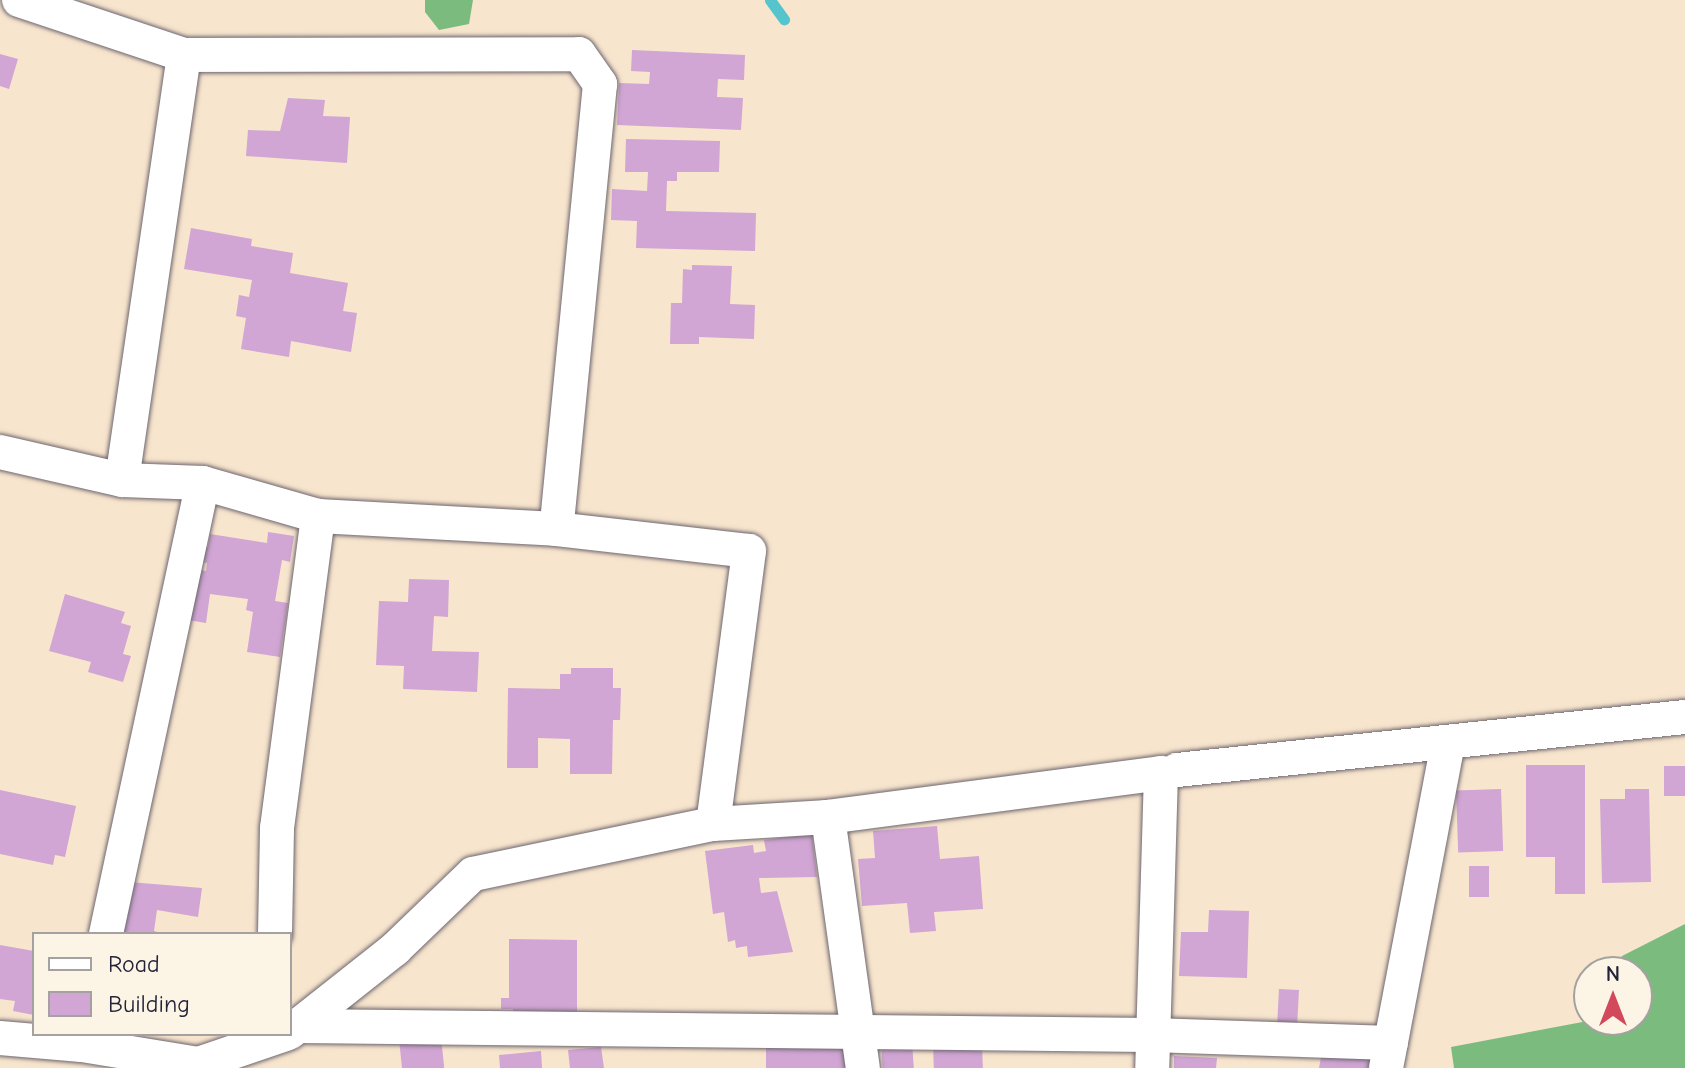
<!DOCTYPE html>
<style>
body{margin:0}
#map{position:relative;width:1685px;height:1068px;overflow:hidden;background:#f8e5ce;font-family:"Comic Neue",sans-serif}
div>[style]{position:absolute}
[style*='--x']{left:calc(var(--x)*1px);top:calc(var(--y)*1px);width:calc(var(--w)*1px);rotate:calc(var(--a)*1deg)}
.forest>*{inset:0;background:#7bbc7e}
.stream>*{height:11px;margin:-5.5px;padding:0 5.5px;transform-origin:5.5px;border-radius:5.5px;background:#56c4cd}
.building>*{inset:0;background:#d1a5d4;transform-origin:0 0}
.roads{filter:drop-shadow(0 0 2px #6d666e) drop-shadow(0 0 2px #6d666e)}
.street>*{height:34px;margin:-17px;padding:0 17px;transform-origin:17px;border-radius:17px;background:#fff}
span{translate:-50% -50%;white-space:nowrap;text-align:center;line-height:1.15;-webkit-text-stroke:7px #fcf5e5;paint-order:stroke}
.legend{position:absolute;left:32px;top:932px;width:260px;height:104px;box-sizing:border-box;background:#fcf5e5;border:2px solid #a5a1a1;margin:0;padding:10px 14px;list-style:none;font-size:24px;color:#22223b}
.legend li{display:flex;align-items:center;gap:16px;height:40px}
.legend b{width:40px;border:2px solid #a5a1a1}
.north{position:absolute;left:1573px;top:956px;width:80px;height:80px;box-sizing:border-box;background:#fcf5e5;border:2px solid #a5a1a1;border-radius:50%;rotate:0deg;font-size:22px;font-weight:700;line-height:32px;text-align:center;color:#22223b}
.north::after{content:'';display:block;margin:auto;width:28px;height:36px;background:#d1495b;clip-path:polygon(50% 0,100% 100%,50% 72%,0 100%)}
</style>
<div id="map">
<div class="forest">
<i style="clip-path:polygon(425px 0,473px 0,469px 24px,439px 30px,425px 12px)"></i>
<i style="clip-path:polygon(1685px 924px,1685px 1068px,1454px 1068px,1451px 1047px,1593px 1020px,1637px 1020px,1637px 972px,1615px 972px,1622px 956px)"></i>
</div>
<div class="stream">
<i style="--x:770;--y:0;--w:24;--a:54"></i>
</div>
<div class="building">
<i style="clip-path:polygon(632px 50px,745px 55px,744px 80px,718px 79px,717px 97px,743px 98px,741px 130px,617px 125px,619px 83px,649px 84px,650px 72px,631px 71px)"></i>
<i style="clip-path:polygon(0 54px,18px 59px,9px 89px,0 86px)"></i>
<i style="clip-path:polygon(288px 98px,325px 100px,323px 116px,350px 117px,347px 163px,246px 156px,248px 130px,280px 131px)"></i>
<i style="clip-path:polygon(626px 139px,720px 141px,719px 172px,677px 172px,677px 181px,667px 181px,666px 211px,756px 213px,755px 251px,636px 248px,637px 221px,611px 220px,612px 189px,647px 191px,648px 172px,625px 172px)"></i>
<i style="clip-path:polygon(191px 228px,252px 239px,251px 246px,293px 253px,290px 273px,348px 283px,343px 311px,357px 313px,351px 352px,291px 341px,289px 357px,241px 349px,246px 318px,236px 316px,239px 295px,249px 297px,252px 280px,184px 269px)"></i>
<i style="clip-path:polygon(692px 265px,732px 266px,730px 304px,755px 305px,754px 339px,699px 337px,699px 344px,670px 344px,671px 303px,682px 303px,683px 269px,692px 270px)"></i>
<i style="clip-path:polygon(268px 532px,294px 536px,290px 562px,282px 560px,275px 601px,288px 603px,280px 657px,247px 652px,253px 612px,246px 610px,248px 599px,210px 594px,206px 623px,170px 617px,178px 566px,206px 571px,207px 563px,195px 561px,197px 545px,208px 547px,210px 534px,267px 543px)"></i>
<i style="clip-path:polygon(409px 579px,449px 580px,448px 617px,434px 616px,432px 651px,479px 652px,477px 692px,403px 689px,404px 666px,376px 665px,379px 601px,408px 602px)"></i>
<i style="clip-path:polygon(65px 594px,125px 612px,121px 623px,131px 626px,123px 654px,131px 656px,123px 682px,88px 672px,91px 662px,49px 651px)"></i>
<i style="clip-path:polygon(571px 668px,613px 668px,613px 688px,621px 688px,620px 720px,613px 720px,612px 774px,570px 774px,570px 739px,538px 738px,538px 768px,507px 768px,508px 688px,560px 689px,560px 674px,571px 674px)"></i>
<i style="clip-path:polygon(1526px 765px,1585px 765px,1585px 894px,1555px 894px,1555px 857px,1526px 857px)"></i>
<i style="left:1685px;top:766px;width:30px;height:21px;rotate:90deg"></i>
<i style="left:1501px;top:789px;width:62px;height:45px;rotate:88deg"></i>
<i style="clip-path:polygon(1625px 789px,1649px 789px,1651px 882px,1602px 883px,1600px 799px,1625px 799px)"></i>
<i style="clip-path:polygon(0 790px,76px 806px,65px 857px,55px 855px,53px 865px,0 854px)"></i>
<i style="clip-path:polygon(937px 826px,940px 859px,979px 856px,983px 909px,934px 912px,936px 931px,910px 933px,907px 903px,862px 906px,858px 859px,875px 858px,873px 831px)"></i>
<i style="clip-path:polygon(812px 834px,817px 877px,759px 878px,761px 893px,777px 891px,793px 952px,748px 957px,747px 946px,736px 948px,735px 940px,728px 942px,724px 912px,713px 914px,705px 851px,753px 845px,754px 853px,766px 851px,764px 840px)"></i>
<i style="left:1469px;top:866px;width:20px;height:31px"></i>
<i style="clip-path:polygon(117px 881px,202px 888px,198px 917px,157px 910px,154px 931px,165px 934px,109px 934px)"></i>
<i style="clip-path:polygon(1209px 910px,1249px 911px,1247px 978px,1179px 976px,1181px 932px,1208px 932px)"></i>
<i style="clip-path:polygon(509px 939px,577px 940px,577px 1018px,513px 1017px,513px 1009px,501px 1009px,501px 998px,509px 998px)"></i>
<i style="clip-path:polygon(0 945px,34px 951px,34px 1015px,13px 1011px,15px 1001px,0 999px)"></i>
<i style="left:1279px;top:989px;width:20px;height:33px;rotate:3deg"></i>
<i style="left:766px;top:1036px;width:82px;height:32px"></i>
<i style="left:441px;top:1037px;width:31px;height:42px;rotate:84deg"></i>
<i style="left:912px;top:1042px;width:26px;height:31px;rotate:86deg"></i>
<i style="left:982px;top:1044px;width:24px;height:49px;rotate:88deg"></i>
<i style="clip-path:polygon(601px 1047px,604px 1068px,570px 1068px,568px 1050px)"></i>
<i style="clip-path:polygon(541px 1051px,542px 1068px,500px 1068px,499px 1055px)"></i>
<i style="clip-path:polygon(1322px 1052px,1370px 1060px,1369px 1068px,1319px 1068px)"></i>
<i style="clip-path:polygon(1174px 1056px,1217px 1058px,1216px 1068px,1174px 1068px)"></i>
</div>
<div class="roads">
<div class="street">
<i style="--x:19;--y:0;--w:174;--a:18.4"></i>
<i style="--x:184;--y:55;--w:395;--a:-0.1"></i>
<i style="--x:579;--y:54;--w:37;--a:55"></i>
<i style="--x:600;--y:84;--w:447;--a:95.6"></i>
<i style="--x:184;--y:55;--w:429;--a:98.3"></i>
<i style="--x:122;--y:480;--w:81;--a:2.1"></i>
<i style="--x:203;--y:483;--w:120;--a:16"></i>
<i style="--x:318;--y:516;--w:238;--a:3.1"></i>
<i style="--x:556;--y:529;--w:194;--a:6.5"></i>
<i style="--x:749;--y:551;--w:275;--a:97.5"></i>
<i style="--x:0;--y:452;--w:125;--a:12.9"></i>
<i style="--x:1177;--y:770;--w:511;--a:-5.96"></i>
<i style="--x:828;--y:817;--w:253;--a:82.1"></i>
<i style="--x:106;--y:934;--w:461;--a:-77.9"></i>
<i style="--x:275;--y:934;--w:106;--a:-88.9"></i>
<i style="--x:277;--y:828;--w:315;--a:-82.5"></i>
<i style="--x:299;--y:1026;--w:852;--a:0.61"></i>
<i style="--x:1151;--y:1035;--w:240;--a:1.9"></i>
<i style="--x:290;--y:1032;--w:134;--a:-38.3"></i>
<i style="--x:395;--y:949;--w:108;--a:-43.9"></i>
<i style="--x:473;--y:874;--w:245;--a:-11.8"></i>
<i style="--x:713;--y:824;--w:115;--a:-3.5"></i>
<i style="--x:828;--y:817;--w:336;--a:-7.5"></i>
<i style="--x:1161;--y:773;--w:295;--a:91.7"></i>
<i style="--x:0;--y:1038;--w:82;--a:4.9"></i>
<i style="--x:82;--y:1045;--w:118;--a:9.3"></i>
<i style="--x:198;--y:1064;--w:93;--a:-18.8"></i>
<i style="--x:1386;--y:1068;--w:331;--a:-79.2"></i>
</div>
</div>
<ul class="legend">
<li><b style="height:10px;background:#fff"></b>Road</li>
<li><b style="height:22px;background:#d1a5d4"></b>Building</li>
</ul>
<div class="north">N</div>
</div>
